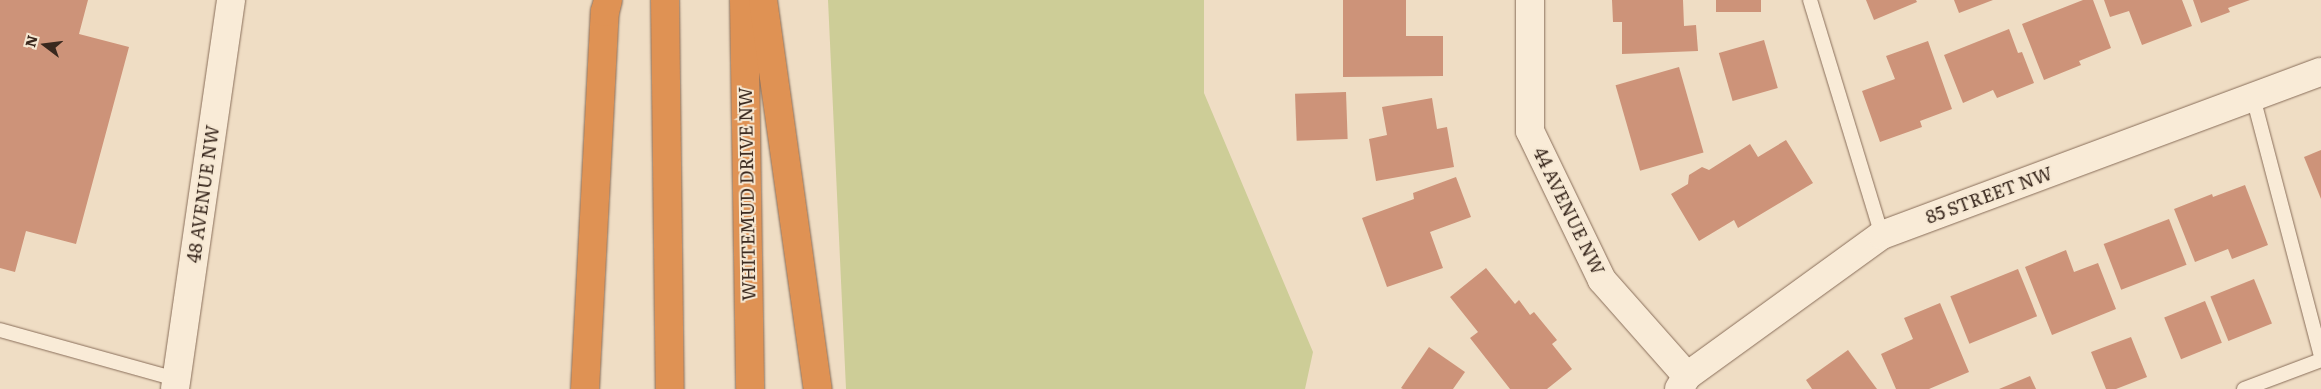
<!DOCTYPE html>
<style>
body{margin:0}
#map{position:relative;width:2321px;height:389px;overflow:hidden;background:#efddc4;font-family:Literata,serif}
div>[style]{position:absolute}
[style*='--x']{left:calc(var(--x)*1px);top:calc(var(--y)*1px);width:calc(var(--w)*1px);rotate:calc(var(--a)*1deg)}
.green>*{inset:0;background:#cdcd97}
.building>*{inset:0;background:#cd9379;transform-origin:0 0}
.roads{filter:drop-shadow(0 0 1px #896e5a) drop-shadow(0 0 1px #896e5a)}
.service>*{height:14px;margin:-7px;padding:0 7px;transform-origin:7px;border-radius:7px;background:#f9ebd7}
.minor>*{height:28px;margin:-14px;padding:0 14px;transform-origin:14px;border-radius:14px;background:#f9ebd7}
.motorway>*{height:28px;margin:-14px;padding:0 14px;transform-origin:14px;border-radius:14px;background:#df9254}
span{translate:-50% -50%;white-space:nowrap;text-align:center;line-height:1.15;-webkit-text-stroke:4px #f6e8d3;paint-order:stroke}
.street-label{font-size:18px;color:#39281e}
.north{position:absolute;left:20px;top:20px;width:50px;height:50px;-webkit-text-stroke:4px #f6e8d3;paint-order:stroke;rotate:285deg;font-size:14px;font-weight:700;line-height:20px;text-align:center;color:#39281e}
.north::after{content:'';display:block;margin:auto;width:18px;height:22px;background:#39281e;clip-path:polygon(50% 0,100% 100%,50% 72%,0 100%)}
</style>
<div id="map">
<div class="green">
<div style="clip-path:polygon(828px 0,1204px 0,1204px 93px,1313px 352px,1305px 389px,846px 389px)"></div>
</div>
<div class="building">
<div style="clip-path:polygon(0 0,88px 0,79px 34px,129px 47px,76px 244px,26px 231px,15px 272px,0 268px)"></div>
<div style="clip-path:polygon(1343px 0,1406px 0,1406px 36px,1443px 36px,1443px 76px,1343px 77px)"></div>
<div style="clip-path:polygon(1612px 0,1683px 0,1684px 26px,1696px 25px,1698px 51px,1622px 54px,1622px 22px,1613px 22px)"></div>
<div style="left:1716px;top:0;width:45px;height:12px"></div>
<div style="clip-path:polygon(1866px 0,1916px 0,1917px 2px,1874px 20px)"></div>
<div style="clip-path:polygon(1954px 0,1993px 0,1959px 13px)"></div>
<div style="clip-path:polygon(2083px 0,2093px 0,2111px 48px,2079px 61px,2081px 65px,2044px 80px,2022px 24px)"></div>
<div style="clip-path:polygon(2104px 0,2182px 0,2192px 26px,2142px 45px,2129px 11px,2110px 17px)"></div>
<div style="clip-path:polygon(2193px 0,2250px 0,2228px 8px,2230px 12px,2201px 23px)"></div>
<div style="clip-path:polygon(2009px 29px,2018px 53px,2022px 52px,2034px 83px,1997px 98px,1993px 90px,1963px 103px,1944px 55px)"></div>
<div style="left:1764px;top:40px;width:50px;height:47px;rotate:74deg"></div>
<div style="clip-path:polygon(1928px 41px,1952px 109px,1920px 121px,1922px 127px,1880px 142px,1862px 91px,1895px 79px,1886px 56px)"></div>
<div style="left:1679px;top:67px;width:89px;height:66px;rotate:74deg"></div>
<div style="left:1346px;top:92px;width:47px;height:51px;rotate:88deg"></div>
<div style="clip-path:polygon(1432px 98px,1437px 129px,1447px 127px,1454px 167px,1376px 181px,1369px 139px,1387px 135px,1382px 107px)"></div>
<div style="clip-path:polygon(1786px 140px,1813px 183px,1738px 228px,1734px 220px,1699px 241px,1671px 194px,1688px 184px,1689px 175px,1702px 167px,1709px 170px,1750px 144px,1758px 157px)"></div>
<div style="clip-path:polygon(2321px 150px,2321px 199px,2304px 157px)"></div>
<div style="clip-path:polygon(1456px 177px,1471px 217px,1430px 232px,1443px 268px,1387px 287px,1362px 218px,1414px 199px,1413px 193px)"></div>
<div style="clip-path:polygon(2245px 185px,2268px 245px,2232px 259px,2228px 249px,2195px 262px,2174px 209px,2212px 194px,2213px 197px)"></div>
<div style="left:2169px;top:219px;width:49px;height:70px;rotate:69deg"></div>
<div style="clip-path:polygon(2066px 250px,2074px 272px,2098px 263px,2116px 309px,2052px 335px,2025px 267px)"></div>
<div style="clip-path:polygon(1486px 268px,1515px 304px,1519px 300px,1530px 315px,1534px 312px,1557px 340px,1552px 344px,1572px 369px,1547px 389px,1510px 389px,1470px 338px,1478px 332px,1450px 297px)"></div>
<div style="left:2018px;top:269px;width:51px;height:73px;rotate:68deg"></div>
<div style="left:2254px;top:279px;width:48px;height:47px;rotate:68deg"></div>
<div style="left:2205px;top:301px;width:45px;height:44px;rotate:68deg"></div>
<div style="clip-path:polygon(1940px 303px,1969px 372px,1929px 389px,1896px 389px,1881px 354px,1913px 339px,1904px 318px)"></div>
<div style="clip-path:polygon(2131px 337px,2147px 377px,2116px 389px,2106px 389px,2091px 352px)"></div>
<div style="clip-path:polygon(1429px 347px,1465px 372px,1453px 389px,1403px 389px,1401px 388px)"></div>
<div style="clip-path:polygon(1848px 350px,1877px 389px,1812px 389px,1806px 380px)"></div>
<div style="clip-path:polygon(2030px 376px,2036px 389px,1999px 389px)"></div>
</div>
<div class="roads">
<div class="service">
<div style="--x:1810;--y:0;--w:246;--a:73"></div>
<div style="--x:2253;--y:97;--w:268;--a:75.3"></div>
<div style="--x:0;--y:330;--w:183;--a:15.6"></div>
<div style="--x:2244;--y:389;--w:82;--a:-20.6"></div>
</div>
<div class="minor">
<div style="--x:1530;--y:0;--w:131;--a:90"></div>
<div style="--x:1530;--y:131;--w:165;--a:64.2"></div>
<div style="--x:1602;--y:280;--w:128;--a:48.5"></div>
<div style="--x:1687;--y:376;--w:15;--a:122"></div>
<div style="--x:1687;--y:376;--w:241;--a:-35.9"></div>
<div style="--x:1882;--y:235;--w:468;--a:-20.4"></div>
<div style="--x:175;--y:389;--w:393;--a:-81.8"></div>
</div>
<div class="motorway">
<div style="--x:665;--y:0;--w:389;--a:89.3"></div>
<div style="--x:744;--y:0;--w:389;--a:89.1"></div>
<div style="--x:763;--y:0;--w:393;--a:82"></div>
<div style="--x:585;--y:389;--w:378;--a:-87"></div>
<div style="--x:605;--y:12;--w:12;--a:-76"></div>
</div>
</div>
<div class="street-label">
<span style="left:203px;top:194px;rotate:-82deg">48 AVENUE NW</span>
<span style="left:747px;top:194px;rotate:-91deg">WHITEMUD DRIVE NW</span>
<span style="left:1989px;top:195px;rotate:-20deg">85 STREET NW</span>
<span style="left:1569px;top:211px;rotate:64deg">44 AVENUE NW</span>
</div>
<div class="north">N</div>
</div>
